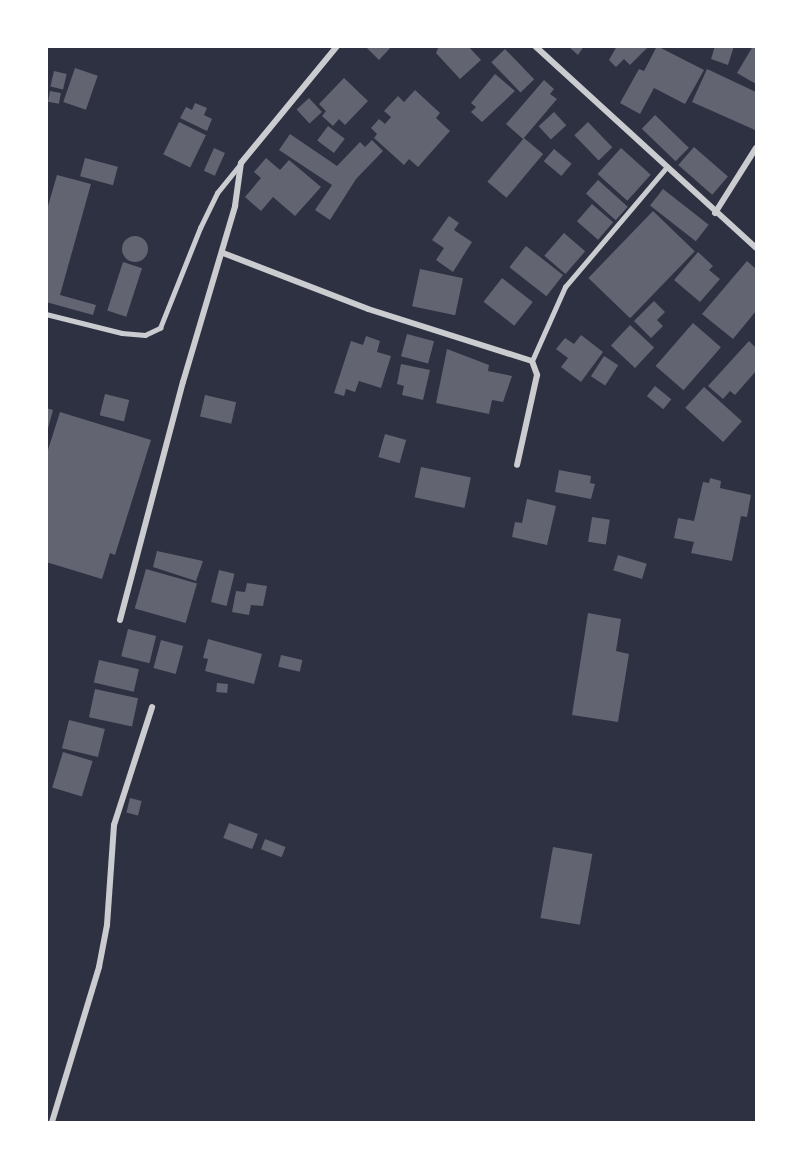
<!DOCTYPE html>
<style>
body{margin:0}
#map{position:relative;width:803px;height:1169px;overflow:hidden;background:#2d3142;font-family:"PT Sans Narrow",sans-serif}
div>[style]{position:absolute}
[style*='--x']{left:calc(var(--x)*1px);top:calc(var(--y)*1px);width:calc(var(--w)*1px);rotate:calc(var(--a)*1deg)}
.building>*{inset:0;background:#626471;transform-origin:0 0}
.round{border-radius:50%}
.service>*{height:4.5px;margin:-2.25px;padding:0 2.25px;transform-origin:2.25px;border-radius:2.25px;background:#caccd0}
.minor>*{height:6px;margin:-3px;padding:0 3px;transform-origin:3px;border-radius:3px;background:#caccd0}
span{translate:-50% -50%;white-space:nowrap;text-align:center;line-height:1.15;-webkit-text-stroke:4.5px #fff;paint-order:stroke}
.frame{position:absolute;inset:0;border:48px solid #fff;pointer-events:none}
</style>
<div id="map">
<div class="building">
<div style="clip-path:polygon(365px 46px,392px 46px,379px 60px)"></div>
<div style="clip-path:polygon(439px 46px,468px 46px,481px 60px,460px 79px,436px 53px)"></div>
<div style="clip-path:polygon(568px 46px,584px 46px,578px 55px)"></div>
<div style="clip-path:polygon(617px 46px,649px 46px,630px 65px,624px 59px,616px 67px,609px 60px)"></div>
<div style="clip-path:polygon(657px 46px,704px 70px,685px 104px,654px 88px,640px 114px,620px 103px,639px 69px,644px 71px)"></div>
<div style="clip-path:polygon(715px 46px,734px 46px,728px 65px,711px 59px)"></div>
<div style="clip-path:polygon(753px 46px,756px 47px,756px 84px,737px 73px)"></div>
<div style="left:505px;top:49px;width:42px;height:19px;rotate:46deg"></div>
<div style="left:75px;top:68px;width:24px;height:36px;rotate:19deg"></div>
<div style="clip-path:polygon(707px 69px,756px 92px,755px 130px,692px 102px)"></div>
<div style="left:54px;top:71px;width:13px;height:16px;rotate:13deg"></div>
<div style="clip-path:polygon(495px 74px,515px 91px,482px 122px,471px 112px,476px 107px,471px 103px)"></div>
<div style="clip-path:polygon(344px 78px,368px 101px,345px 125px,339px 119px,333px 126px,322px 116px,326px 111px,319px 104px)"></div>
<div style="clip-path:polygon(544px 80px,554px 89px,550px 94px,557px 99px,523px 139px,506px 124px)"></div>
<div style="clip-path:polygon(415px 90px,440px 113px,436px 118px,450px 131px,418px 167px,409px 159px,404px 165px,374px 138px,377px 134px,371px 128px,379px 119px,385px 124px,391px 117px,384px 111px,398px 96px,404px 102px)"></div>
<div style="left:50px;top:91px;width:11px;height:11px;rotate:10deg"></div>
<div style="left:309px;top:98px;width:19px;height:17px;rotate:47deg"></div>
<div style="clip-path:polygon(195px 103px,207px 108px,204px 115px,212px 119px,207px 131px,180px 118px,186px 107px,192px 110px)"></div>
<div style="left:554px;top:112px;width:18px;height:21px;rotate:47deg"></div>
<div style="left:655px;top:115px;width:47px;height:19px;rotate:44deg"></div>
<div style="left:179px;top:122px;width:30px;height:36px;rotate:26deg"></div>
<div style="left:588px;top:122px;width:35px;height:19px;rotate:46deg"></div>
<div style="left:328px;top:126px;width:21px;height:18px;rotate:37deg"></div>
<div style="clip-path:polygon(290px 134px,337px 166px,360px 142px,365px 147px,372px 140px,383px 151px,356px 179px,330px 220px,315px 210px,332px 185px,279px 150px)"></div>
<div style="left:524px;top:138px;width:25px;height:57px;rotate:40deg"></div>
<div style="left:694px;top:147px;width:45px;height:24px;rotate:41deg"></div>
<div style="left:214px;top:148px;width:12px;height:25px;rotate:24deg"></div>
<div style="left:621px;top:148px;width:40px;height:35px;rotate:42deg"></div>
<div style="left:554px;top:149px;width:23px;height:16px;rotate:40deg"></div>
<div style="left:85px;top:158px;width:34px;height:19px;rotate:15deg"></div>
<div style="clip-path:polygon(266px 158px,280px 170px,289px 160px,321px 187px,295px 216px,273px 197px,261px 211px,245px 197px,261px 178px,254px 172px)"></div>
<div style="clip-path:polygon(57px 175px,91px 184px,60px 295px,96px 305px,93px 315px,46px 302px,46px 213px)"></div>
<div style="left:598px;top:180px;width:40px;height:18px;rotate:42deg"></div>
<div style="left:663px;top:189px;width:58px;height:21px;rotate:38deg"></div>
<div style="left:592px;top:204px;width:28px;height:23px;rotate:41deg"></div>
<div style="left:653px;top:211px;width:58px;height:93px;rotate:44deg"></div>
<div style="clip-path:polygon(449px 216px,459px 223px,454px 230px,472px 242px,453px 272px,436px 260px,444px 248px,432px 240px)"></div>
<div style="left:564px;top:233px;width:28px;height:30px;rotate:41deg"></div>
<div class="round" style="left:122px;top:236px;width:26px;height:26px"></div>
<div style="left:526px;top:246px;width:47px;height:27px;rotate:38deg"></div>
<div style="clip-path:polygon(698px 252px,713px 266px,709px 270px,720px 279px,700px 302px,674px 280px)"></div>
<div style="clip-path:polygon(747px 261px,756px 269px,756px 311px,733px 339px,702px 314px)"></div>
<div style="left:123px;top:262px;width:20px;height:51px;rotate:18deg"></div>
<div style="left:420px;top:269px;width:44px;height:38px;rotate:12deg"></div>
<div style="left:502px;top:278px;width:39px;height:30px;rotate:38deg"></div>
<div style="clip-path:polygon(654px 301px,665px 312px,657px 320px,663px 326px,651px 338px,634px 321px)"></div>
<div style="left:693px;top:323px;width:37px;height:57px;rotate:41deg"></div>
<div style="left:630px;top:325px;width:33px;height:28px;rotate:43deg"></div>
<div style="left:407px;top:334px;width:28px;height:23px;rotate:15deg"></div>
<div style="clip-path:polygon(581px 335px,603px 352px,581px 382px,561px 367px,568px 358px,556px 349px,565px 338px,574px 344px)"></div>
<div style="clip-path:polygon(366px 336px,380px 341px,377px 352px,391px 356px,381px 388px,359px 381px,355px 392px,346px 389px,344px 396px,334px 393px,351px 341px,363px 345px)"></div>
<div style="clip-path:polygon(749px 341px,756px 348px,756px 371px,735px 395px,730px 391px,723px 399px,708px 386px)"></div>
<div style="clip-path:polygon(447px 349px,489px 365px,488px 371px,512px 376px,503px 402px,492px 400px,489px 414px,436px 403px)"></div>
<div style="left:604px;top:356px;width:17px;height:24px;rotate:33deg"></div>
<div style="clip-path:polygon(401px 364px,430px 370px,423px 400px,402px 395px,404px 386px,397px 384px)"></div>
<div style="left:655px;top:386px;width:21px;height:13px;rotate:39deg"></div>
<div style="left:704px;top:387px;width:51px;height:28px;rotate:42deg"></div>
<div style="left:105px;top:394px;width:25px;height:22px;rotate:14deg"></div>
<div style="left:205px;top:395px;width:32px;height:22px;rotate:13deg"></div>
<div style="clip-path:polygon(46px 408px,53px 410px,47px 432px,46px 432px)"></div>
<div style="clip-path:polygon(60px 412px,151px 440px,115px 555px,110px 553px,102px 579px,46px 562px,46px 456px)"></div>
<div style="left:385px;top:434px;width:22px;height:24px;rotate:16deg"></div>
<div style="left:421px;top:467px;width:51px;height:31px;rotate:12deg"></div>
<div style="clip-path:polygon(559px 470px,591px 476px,590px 483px,595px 484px,591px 499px,555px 492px)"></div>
<div style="clip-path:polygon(710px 478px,721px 481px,720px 488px,751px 495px,747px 517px,741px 516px,732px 561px,691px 553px,694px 542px,674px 538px,678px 518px,694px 521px,703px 482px,709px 483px)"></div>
<div style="clip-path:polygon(527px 499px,556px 506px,547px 545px,512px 537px,515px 522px,522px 523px)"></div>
<div style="left:592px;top:517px;width:18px;height:25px;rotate:9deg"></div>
<div style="clip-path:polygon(157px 551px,203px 561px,196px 581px,153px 567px)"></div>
<div style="left:618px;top:555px;width:30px;height:16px;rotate:17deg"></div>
<div style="left:146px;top:569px;width:53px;height:41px;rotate:16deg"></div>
<div style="left:219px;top:570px;width:16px;height:33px;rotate:14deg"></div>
<div style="clip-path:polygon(247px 583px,267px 586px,263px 606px,251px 605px,249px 615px,232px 612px,236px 591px,245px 592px)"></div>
<div style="clip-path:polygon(588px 613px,621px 619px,616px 651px,629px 654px,618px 722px,572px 715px)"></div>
<div style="left:128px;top:629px;width:29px;height:28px;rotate:14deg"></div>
<div style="clip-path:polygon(208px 639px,262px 654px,254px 684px,205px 671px,208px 659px,203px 658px)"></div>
<div style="left:161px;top:640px;width:23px;height:29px;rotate:15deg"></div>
<div style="left:281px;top:655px;width:22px;height:12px;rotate:13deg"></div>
<div style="left:99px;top:660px;width:41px;height:23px;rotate:13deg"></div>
<div style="left:217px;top:683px;width:11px;height:9px;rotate:5deg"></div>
<div style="left:95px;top:689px;width:44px;height:29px;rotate:12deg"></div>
<div style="left:69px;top:720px;width:37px;height:29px;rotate:14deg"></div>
<div style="left:63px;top:752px;width:31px;height:37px;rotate:17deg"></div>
<div style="left:130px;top:798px;width:12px;height:15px;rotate:14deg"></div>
<div style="left:229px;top:823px;width:31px;height:16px;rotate:21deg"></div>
<div style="left:265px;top:839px;width:22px;height:11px;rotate:21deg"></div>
<div style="left:553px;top:847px;width:40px;height:72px;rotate:10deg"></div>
</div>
<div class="service">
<div style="--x:46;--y:314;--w:78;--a:14"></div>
<div style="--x:122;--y:333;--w:23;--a:5"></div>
<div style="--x:145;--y:335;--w:17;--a:-25"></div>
<div style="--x:160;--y:328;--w:108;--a:-68.2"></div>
<div style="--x:200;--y:228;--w:39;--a:-64"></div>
<div style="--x:217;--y:193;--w:36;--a:-51"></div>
<div style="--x:532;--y:361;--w:81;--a:-66"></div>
<div style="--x:565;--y:287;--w:155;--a:-49.7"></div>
</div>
<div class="minor">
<div style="--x:535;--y:46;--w:299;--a:42.4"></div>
<div style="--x:715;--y:213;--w:77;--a:-57.8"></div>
<div style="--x:223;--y:253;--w:155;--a:21.1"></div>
<div style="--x:368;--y:309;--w:172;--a:17.6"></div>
<div style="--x:532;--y:361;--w:15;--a:70"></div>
<div style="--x:537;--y:375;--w:92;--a:102.5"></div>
<div style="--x:120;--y:620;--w:246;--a:-75.2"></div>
<div style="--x:183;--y:382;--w:184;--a:-73.5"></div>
<div style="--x:235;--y:206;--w:43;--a:-82.1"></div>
<div style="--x:241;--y:163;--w:151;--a:-50.6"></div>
<div style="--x:52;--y:1122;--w:162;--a:-73.1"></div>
<div style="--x:99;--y:967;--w:43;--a:-79.2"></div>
<div style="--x:107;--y:925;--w:100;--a:-86"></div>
<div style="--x:114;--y:825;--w:124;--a:-72.1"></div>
</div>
<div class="frame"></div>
</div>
